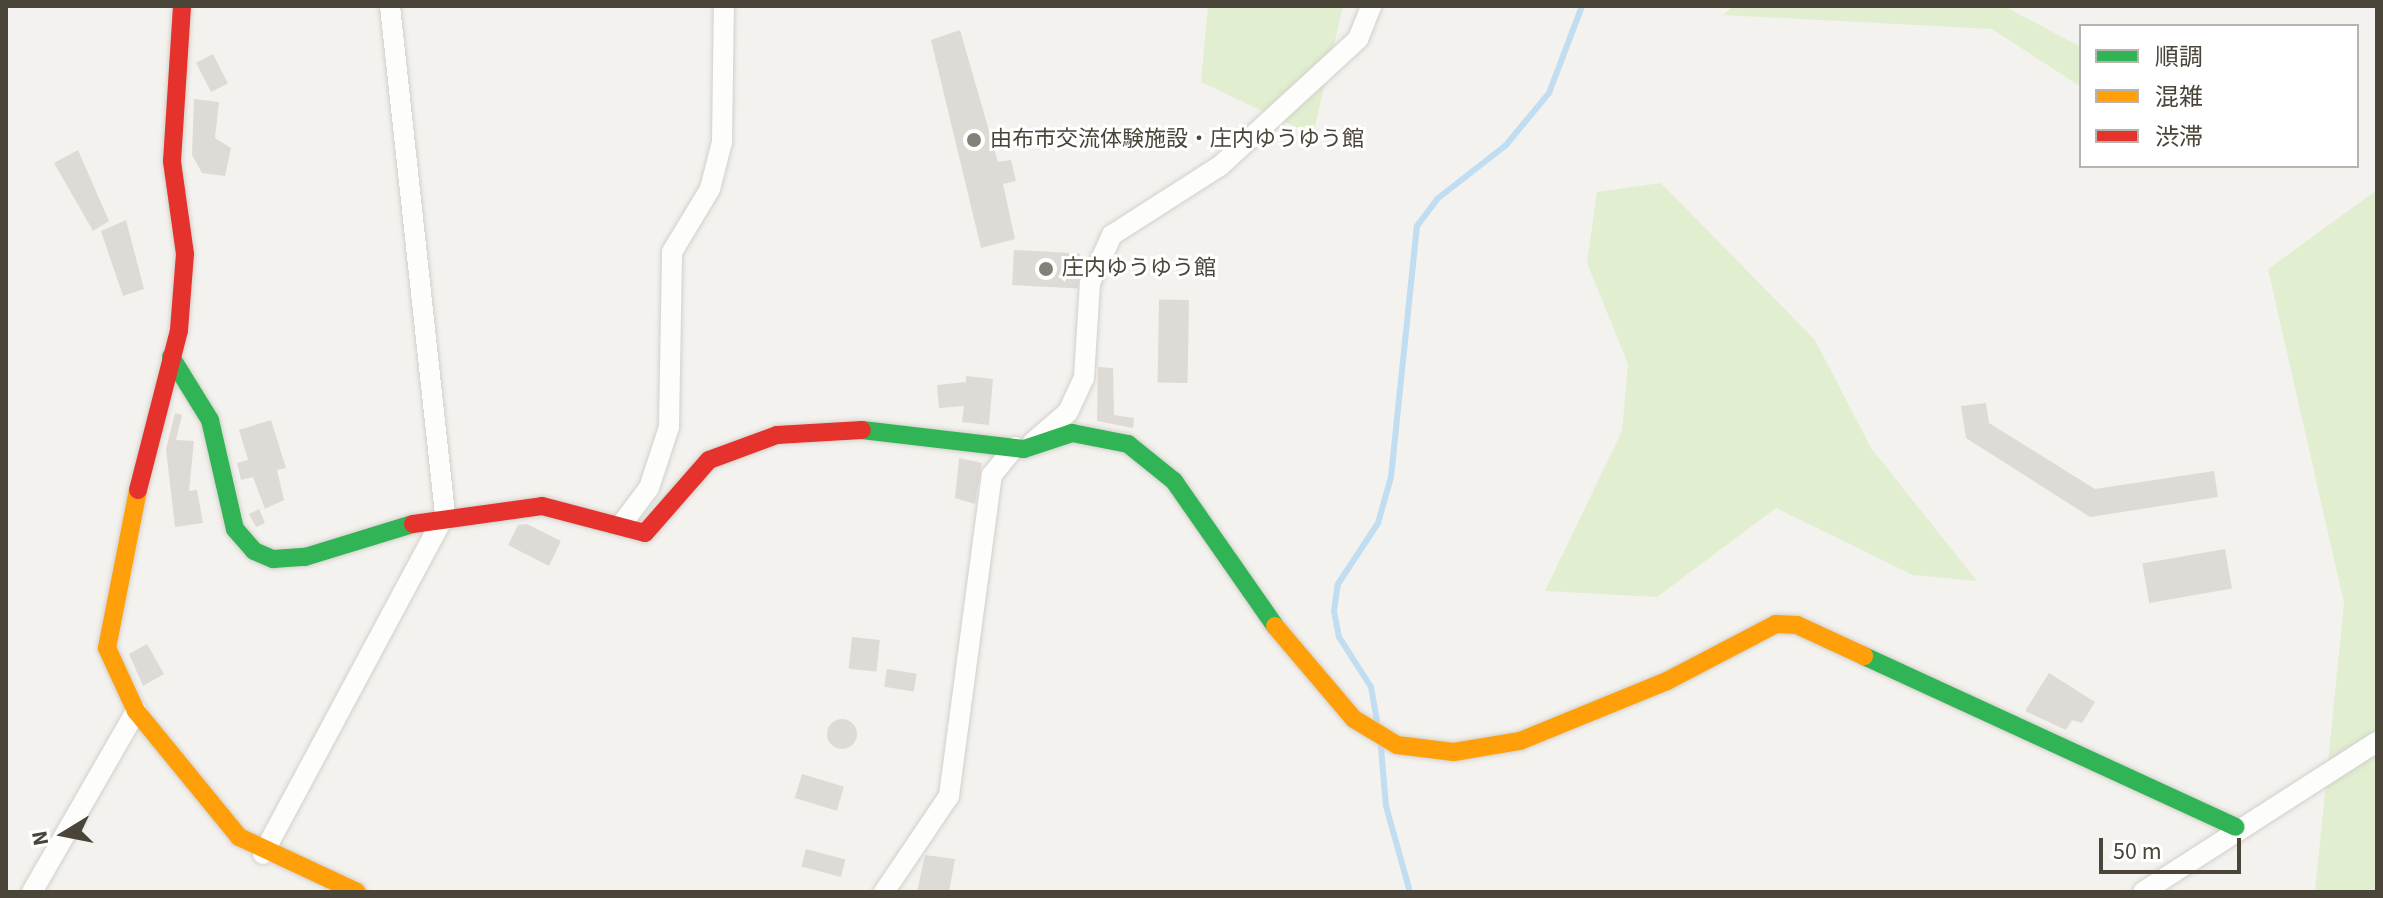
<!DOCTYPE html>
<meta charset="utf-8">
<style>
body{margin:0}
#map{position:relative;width:2383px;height:898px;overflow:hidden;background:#f4f2ee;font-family:"Source Sans 3","Noto Sans JP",sans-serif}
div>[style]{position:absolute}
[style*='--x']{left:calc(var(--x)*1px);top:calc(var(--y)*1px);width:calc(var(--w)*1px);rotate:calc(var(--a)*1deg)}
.green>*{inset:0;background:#e1eecf}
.stream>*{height:6px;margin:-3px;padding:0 3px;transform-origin:3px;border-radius:3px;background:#c0ddf1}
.building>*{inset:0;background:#dedbd6;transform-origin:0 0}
.round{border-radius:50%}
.roads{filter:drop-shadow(0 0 2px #d2d0cb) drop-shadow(0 0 2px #d2d0cb)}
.street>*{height:20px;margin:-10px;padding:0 10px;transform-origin:10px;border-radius:10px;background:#fdfdfc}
.fast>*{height:18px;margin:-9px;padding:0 9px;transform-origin:9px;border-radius:9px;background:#30b455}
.slow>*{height:18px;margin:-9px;padding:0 9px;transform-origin:9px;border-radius:9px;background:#ff9f0a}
.jam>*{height:18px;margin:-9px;padding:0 9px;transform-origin:9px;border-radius:9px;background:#e5322d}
.dots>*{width:22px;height:22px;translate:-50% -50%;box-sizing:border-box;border:4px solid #fff;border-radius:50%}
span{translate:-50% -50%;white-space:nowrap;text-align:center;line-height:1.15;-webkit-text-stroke:6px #fff;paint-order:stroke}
.poi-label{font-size:22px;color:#4b4439}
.left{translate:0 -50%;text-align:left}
.frame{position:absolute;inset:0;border:8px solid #4b4439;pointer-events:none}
.legend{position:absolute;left:2079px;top:24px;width:280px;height:144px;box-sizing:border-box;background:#fff;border:2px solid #b7b4b0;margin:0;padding:10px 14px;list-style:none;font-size:24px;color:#4b4439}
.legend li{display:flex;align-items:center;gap:16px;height:40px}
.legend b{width:40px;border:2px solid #b7b4b0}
.north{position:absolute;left:24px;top:794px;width:80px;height:80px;-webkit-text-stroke:6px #fff;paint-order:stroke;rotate:260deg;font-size:22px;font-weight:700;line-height:32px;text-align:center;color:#4b4439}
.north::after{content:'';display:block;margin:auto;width:28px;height:36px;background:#4b4439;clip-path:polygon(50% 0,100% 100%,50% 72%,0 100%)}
.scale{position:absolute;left:2099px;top:838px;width:142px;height:36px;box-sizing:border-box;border:4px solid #4b4439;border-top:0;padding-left:10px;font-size:24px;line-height:28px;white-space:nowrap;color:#4b4439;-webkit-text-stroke:6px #fff;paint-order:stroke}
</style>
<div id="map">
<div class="green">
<div style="clip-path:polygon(1208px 6px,1343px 6px,1313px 135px,1201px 82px)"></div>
<div style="clip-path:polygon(1733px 6px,2004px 6px,2081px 47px,2081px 87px,1992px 29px,1723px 15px)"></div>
<div style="clip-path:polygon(1661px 183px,1815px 340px,1871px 448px,1977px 581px,1913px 575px,1776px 508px,1657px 597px,1545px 591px,1622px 431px,1628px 364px,1587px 263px,1597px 192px)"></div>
<div style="clip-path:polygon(2377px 190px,2377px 892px,2315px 892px,2344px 603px,2268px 269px)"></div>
</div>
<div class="stream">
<div style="--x:1377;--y:721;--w:35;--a:-100"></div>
<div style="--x:1371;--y:687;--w:59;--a:-122.6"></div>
<div style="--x:1339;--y:637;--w:26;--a:-101"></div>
<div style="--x:1334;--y:611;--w:27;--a:-82"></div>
<div style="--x:1338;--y:584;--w:73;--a:-56.7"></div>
<div style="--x:1378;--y:523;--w:48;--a:-74.2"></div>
<div style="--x:1391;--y:477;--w:252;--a:-84.1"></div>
<div style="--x:1417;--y:226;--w:34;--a:-53"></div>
<div style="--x:1437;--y:199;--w:88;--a:-38"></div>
<div style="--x:1506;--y:145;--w:67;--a:-50.4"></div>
<div style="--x:1549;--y:93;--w:93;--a:-69.2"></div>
<div style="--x:1381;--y:747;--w:59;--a:85.2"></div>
<div style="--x:1386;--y:806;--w:89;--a:74.4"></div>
</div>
<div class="building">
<div style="clip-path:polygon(960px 30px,998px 162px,1011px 160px,1016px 181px,1003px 184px,1015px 239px,981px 248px,931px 40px)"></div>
<div style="left:213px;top:54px;width:33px;height:19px;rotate:63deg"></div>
<div style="clip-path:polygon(194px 99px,219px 102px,215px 138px,231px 148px,225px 176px,202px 173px,192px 155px)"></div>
<div style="clip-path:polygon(78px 150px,109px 221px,93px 231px,54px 163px)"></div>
<div style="clip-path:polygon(126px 220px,144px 289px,123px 296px,101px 231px)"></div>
<div style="left:1014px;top:250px;width:66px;height:35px;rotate:3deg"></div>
<div style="left:1189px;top:300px;width:83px;height:30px;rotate:91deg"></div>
<div style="clip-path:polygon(1098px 367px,1113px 368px,1114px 415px,1134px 418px,1133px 428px,1097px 421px)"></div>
<div style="clip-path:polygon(966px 376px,993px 379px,989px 425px,962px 422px,964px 406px,939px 408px,937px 385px,966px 382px)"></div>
<div style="clip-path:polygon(1986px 403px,1989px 423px,2095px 489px,2214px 471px,2218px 497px,2090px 517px,1966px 438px,1961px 406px)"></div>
<div style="clip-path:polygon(175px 413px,182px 415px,176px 440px,194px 441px,189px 491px,197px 490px,203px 523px,175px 527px,166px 449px)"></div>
<div style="clip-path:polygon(271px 420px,286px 468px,277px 470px,284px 500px,265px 509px,253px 477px,241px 480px,237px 463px,248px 460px,239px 430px)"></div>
<div style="clip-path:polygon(959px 458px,982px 463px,975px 504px,955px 498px)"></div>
<div style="clip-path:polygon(259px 509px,265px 523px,256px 527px,249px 514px)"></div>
<div style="clip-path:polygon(527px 524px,561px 541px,549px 566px,508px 545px,518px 525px)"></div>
<div style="left:2225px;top:549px;width:40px;height:84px;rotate:80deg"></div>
<div style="left:852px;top:637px;width:28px;height:32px;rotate:6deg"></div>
<div style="clip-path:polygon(147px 644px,164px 674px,143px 686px,129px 654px)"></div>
<div style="left:887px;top:669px;width:30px;height:18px;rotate:9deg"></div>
<div style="clip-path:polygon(2049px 673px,2095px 702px,2082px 723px,2072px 720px,2066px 730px,2025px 711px)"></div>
<div class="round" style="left:827px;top:719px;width:30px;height:30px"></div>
<div style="left:802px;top:774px;width:44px;height:25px;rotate:17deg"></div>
<div style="left:806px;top:849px;width:41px;height:18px;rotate:15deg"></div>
<div style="clip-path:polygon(925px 855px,955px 859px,949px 892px,917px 892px)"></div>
</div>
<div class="roads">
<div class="street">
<div style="--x:1033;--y:442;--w:46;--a:-40.6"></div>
<div style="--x:1068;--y:412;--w:38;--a:-65"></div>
<div style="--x:1084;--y:378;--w:95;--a:-86.4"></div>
<div style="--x:1090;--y:283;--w:53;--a:-65.4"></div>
<div style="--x:1112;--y:235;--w:128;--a:-32.6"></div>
<div style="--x:1220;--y:166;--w:188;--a:-42.6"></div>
<div style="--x:1358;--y:39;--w:35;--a:-68"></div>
<div style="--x:621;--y:525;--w:46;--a:-52.9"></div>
<div style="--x:649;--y:488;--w:64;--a:-71.8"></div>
<div style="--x:669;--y:427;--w:175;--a:-89"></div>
<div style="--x:672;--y:252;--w:74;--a:-58.9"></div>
<div style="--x:710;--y:189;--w:49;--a:-75.7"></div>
<div style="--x:722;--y:142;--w:136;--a:-89.2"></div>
<div style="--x:263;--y:854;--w:386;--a:-61.8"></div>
<div style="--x:445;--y:514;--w:511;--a:-96.18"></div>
<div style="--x:32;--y:892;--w:209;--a:-60.1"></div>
<div style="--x:884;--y:892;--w:116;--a:-55.9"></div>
<div style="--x:949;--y:796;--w:324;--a:-82.4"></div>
<div style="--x:992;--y:475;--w:36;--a:-51"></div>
<div style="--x:2143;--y:892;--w:278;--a:-32.7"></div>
</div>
<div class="fast">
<div style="--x:171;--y:357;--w:74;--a:58.2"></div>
<div style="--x:210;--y:420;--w:112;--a:77.1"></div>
<div style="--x:235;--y:529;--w:29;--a:49"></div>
<div style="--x:254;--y:551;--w:21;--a:23"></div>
<div style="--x:273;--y:559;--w:32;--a:-4"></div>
<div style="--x:305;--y:557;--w:113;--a:-17"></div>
<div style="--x:862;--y:430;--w:163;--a:6.7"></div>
<div style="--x:1024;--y:449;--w:51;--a:-18.4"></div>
<div style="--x:1072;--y:433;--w:57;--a:11.1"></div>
<div style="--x:1128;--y:444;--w:59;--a:38.8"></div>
<div style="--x:1174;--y:481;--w:177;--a:55.1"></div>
<div style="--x:1864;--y:656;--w:409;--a:24.7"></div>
</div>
<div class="slow">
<div style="--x:138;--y:490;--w:161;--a:101.1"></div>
<div style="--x:107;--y:648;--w:69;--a:65.3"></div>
<div style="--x:136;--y:711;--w:163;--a:50.7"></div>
<div style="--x:239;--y:837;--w:130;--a:25"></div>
<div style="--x:1275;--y:626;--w:122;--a:49.7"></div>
<div style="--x:1354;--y:719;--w:50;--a:31.2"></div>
<div style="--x:1397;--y:745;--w:57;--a:7"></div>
<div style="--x:1454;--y:752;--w:67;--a:-9.5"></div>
<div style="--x:1520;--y:741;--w:159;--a:-22.2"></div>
<div style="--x:1667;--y:681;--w:123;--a:-27.6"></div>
<div style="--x:1776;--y:624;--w:21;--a:3"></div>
<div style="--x:1797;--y:625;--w:74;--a:24.8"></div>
</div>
<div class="jam">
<div style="--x:138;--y:490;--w:165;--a:-75.6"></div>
<div style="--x:179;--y:330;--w:76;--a:-85.5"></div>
<div style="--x:185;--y:254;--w:94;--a:-98"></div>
<div style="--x:172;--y:161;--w:155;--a:-86.3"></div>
<div style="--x:413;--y:524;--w:130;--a:-7.9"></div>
<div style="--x:542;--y:506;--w:106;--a:14.7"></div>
<div style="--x:645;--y:533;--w:97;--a:-48.8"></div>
<div style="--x:709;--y:460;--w:72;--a:-20.2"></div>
<div style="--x:777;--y:435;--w:85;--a:-3.4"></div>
</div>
</div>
<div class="dots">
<div style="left:974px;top:140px;background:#868178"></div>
<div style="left:1046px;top:269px;background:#868178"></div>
</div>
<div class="poi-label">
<span class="left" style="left:990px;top:140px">由布市交流体験施設・庄内ゆうゆう館</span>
<span class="left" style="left:1062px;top:269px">庄内ゆうゆう館</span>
</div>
<div class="frame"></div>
<ul class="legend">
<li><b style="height:10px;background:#30b455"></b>順調</li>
<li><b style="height:10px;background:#ff9f0a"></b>混雑</li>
<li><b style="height:10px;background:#e5322d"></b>渋滞</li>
</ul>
<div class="north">N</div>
<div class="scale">50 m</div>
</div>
